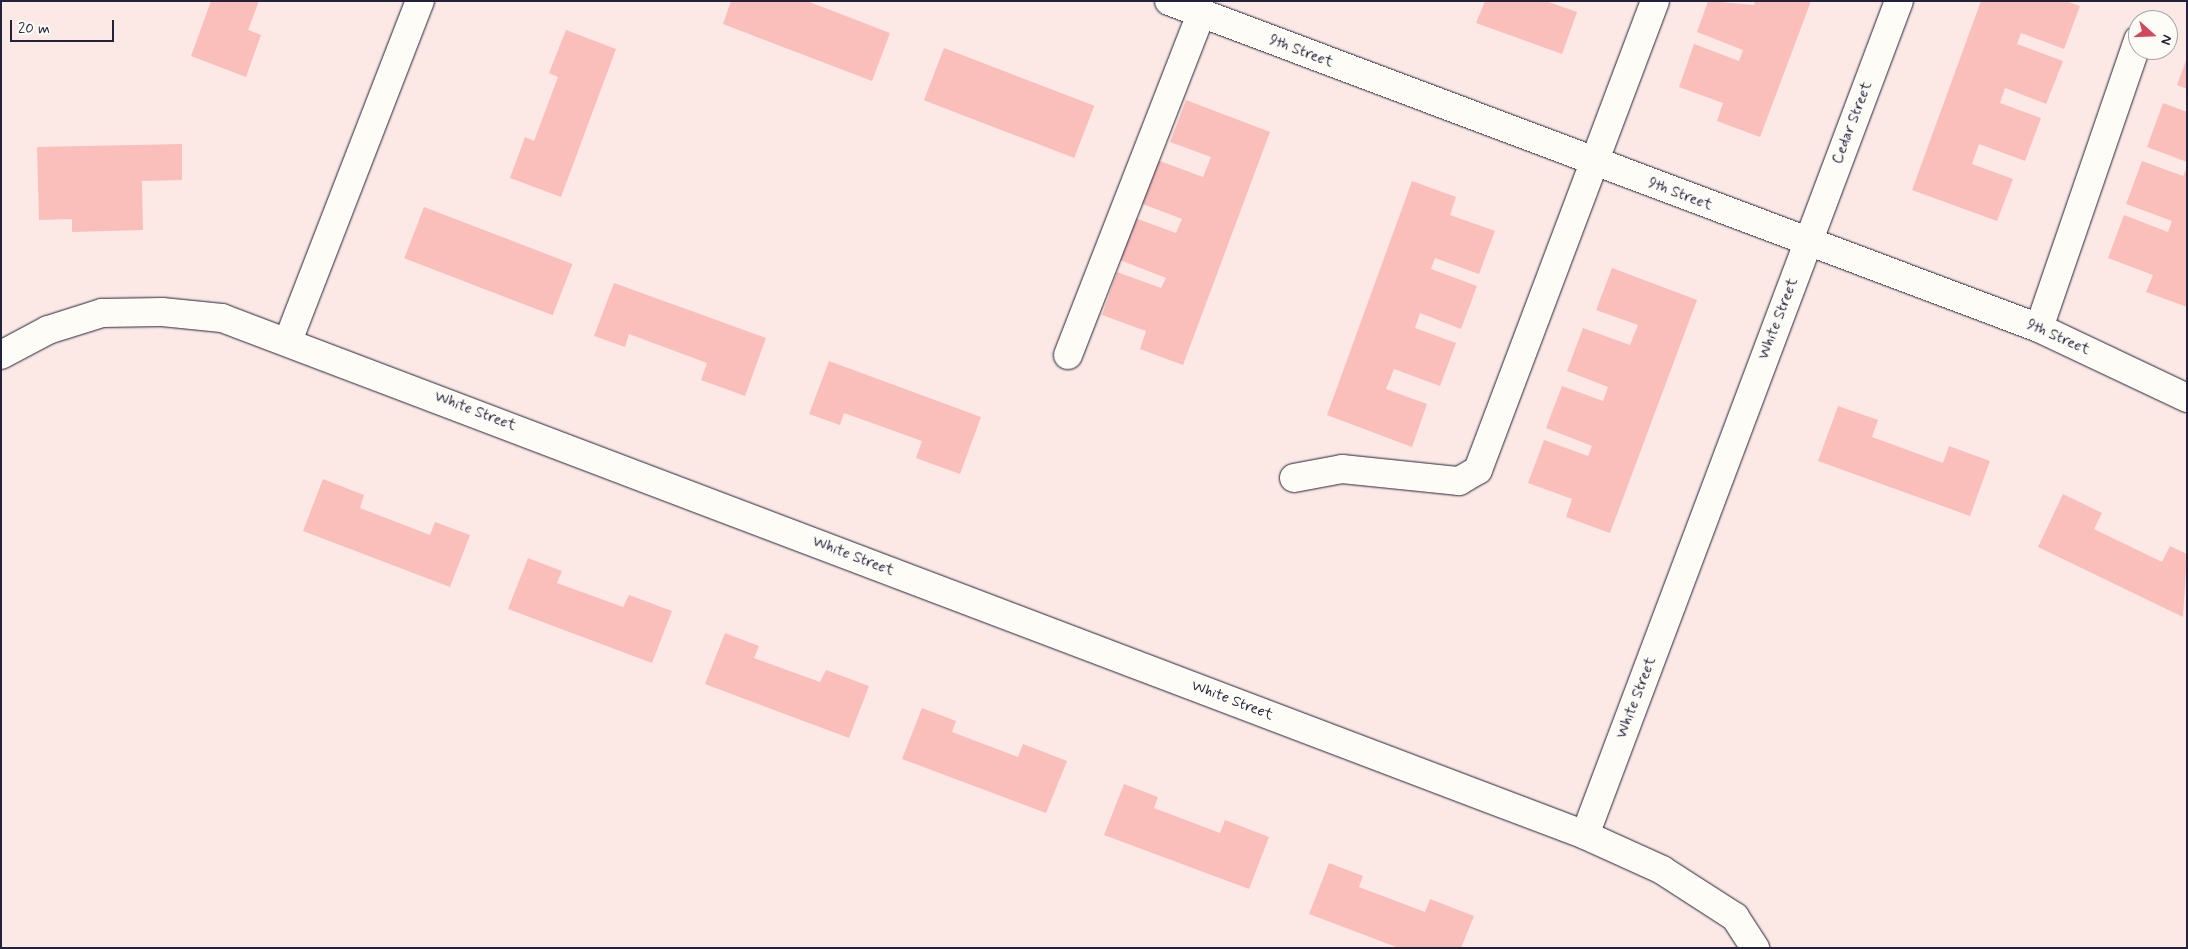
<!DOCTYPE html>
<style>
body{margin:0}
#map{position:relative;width:2188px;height:949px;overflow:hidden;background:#fce9e5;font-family:Mynerve,sans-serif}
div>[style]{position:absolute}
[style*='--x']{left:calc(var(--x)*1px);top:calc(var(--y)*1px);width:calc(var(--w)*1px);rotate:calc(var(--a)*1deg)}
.building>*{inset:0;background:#fabebb;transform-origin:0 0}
.roads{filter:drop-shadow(0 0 1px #22223b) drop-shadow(0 0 1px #22223b)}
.minor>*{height:28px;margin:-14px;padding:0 14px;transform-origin:14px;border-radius:14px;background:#fdfcf7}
span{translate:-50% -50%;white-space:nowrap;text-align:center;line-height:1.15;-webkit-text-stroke:5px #fdfcf7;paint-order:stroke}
.street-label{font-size:15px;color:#22223b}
.frame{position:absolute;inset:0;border:2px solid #22223b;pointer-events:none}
.north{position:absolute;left:2128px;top:10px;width:50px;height:50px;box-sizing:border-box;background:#fdfcf7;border:1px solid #a5a5ac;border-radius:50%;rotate:110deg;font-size:14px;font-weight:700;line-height:20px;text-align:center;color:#22223b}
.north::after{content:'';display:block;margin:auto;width:18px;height:22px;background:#d1495b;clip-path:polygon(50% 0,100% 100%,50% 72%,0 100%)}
.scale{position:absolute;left:10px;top:20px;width:104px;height:22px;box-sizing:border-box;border:2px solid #22223b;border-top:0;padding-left:6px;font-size:15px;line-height:18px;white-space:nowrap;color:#22223b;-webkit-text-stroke:4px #fdfcf7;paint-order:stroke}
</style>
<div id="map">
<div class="building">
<div style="clip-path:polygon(211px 1px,259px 1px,248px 30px,261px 35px,246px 77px,191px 56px)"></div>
<div style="clip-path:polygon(731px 1px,807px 1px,890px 33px,872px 81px,723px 24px)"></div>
<div style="clip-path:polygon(1485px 1px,1546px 1px,1577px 12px,1562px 54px,1476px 23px)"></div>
<div style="clip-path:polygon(1708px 1px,1754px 5px,1755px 1px,1811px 1px,1760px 137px,1717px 121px,1723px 103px,1679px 87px,1694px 44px,1739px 61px,1743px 50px,1697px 32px)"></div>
<div style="clip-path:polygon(1981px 1px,2066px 1px,2080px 6px,2064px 49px,2021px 33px,2017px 44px,2063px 61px,2046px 104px,2005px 88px,2000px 103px,2041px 118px,2025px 161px,1979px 144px,1972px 164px,2013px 179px,1997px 221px,1912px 190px)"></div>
<div style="clip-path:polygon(566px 30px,616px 49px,561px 197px,510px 178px,525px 137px,534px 141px,558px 77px,549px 73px)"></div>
<div style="left:944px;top:48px;width:161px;height:56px;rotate:21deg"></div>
<div style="clip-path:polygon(2187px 58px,2187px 89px,2177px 85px)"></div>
<div style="clip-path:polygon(1186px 100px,1270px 132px,1183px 365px,1140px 349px,1146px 331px,1102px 315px,1117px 272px,1161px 288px,1166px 278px,1120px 260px,1135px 218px,1176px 233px,1182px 219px,1140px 203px,1157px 160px,1203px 177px,1211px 157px,1170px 142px)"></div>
<div style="clip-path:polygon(2163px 103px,2187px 112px,2187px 162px,2147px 147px)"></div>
<div style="clip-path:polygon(182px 144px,182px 180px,142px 181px,143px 230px,72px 232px,72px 219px,39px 220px,37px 147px)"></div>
<div style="clip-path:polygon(2142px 161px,2183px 176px,2187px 168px,2187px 307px,2146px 292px,2153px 275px,2108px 258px,2124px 215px,2168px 232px,2172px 221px,2126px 204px)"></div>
<div style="clip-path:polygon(1412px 181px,1456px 197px,1450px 215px,1495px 231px,1479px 274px,1435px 258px,1431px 269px,1477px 286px,1461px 329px,1420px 313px,1415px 328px,1456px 343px,1440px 386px,1394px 369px,1386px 389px,1427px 404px,1412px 447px,1327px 415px)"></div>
<div style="left:424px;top:207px;width:159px;height:55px;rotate:21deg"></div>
<div style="clip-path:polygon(1612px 268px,1697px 300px,1610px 533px,1566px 517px,1572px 499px,1528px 483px,1544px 440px,1588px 456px,1592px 446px,1546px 428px,1562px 386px,1603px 401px,1608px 387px,1567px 371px,1583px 328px,1630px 345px,1638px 325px,1596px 310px)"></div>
<div style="clip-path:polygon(614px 283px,766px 338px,745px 396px,701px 380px,707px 363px,629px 334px,625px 347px,594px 336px)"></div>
<div style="clip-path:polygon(829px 361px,981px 417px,960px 474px,916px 458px,922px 441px,844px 413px,840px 425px,809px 414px)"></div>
<div style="clip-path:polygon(1838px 406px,1878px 420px,1872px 437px,1943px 463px,1949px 446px,1990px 461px,1970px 516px,1818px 461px)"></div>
<div style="clip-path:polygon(323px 479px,364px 495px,360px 508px,430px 535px,435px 522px,470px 535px,450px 587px,303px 531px)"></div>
<div style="clip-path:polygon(2063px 494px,2102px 513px,2094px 529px,2162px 562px,2170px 546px,2187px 554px,2183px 617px,2038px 547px)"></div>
<div style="clip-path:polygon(528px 558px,562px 571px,557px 583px,623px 607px,629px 595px,672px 611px,652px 663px,508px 609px)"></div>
<div style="clip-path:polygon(725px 633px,759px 646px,754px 658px,820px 682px,826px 670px,869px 686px,849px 738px,705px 684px)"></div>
<div style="clip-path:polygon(922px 708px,956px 721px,952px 732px,1018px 757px,1023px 744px,1067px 761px,1046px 813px,902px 759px)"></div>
<div style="clip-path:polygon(1124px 784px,1158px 797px,1154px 808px,1220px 833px,1225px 820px,1269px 837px,1249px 889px,1104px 835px)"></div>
<div style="clip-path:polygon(1329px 863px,1363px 876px,1359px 887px,1425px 912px,1430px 899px,1474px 916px,1461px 948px,1399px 948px,1309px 914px)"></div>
</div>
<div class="roads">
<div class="minor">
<div style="--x:1169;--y:1;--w:929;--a:20.6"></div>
<div style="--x:2039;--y:328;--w:164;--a:25.3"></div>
<div style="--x:2039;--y:328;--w:305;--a:-71"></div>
<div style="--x:288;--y:341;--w:365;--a:-68.8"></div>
<div style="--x:1;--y:355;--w:53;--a:-28"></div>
<div style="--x:48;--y:330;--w:57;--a:-17.5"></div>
<div style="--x:102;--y:313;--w:60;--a:-1"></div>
<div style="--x:162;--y:312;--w:60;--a:5.7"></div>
<div style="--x:222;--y:318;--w:1458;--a:20.77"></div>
<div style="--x:1585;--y:835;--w:891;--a:-69.37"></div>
<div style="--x:1068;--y:355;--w:367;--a:-68.7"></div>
<div style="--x:1294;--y:478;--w:49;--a:-10.6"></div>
<div style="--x:1342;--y:469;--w:118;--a:5.9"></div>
<div style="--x:1459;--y:481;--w:22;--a:-30"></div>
<div style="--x:1478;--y:470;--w:501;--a:-69.32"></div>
<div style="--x:1585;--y:835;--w:85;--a:24.4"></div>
<div style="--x:1662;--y:870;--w:87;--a:32.8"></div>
<div style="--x:1735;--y:917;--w:37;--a:57"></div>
</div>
</div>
<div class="street-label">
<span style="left:1301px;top:52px;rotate:21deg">9th Street</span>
<span style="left:1853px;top:123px;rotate:-69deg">Cedar Street</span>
<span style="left:1680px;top:195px;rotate:21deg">9th Street</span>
<span style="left:1779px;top:319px;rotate:-69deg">White Street</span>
<span style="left:2058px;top:338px;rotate:24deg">9th Street</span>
<span style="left:475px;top:412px;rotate:21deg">White Street</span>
<span style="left:853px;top:557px;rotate:21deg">White Street</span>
<span style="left:1637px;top:698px;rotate:-69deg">White Street</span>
<span style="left:1232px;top:701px;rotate:21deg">White Street</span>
</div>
<div class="frame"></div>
<div class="north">N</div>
<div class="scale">20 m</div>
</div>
